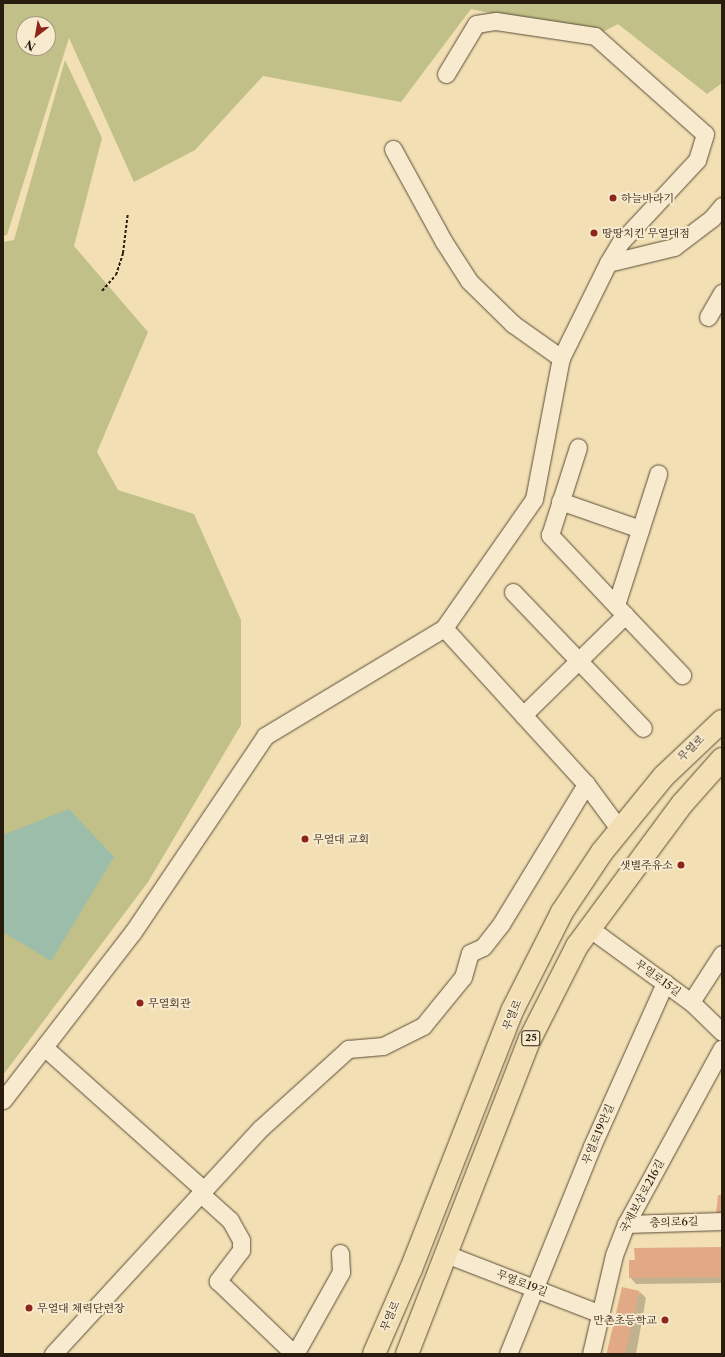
<!DOCTYPE html>
<meta charset="utf-8">
<style>
body{margin:0}
#map{position:relative;width:725px;height:1357px;overflow:hidden;background:#f2dfb3;font-family:"Libre Caslon Text","Noto Serif KR",serif}
div>[style]{position:absolute}
[style*='--x']{left:calc(var(--x)*1px);top:calc(var(--y)*1px);width:calc(var(--w)*1px);rotate:calc(var(--a)*1deg)}
.green>*{inset:0;background:#c1c088}
.water>*{inset:0;background:#9cbda9}
.shadow>*{inset:0;background:#0003}
.building>*{inset:0;background:#e2a987;transform-origin:0 0}
.path>*{height:2px;margin-top:-1px;transform-origin:0;background:repeating-linear-gradient(90deg,#281c0f 0 3px,transparent 0 5px)}
.roads{filter:drop-shadow(0 0 1px #5a4d38) drop-shadow(0 0 1px #5a4d38)}
.minor>*{height:17px;margin:-8.5px;padding:0 8.5px;transform-origin:8.5px;border-radius:8.5px;background:#f7eace}
.major>*{height:22px;margin:-11px;padding:0 11px;transform-origin:11px;border-radius:11px;background:#f2dfb3}
.dots>*{width:11px;height:11px;translate:-50% -50%;box-sizing:border-box;border:2px solid #f7eace;border-radius:50%}
span{translate:-50% -50%;white-space:nowrap;text-align:center;line-height:1.15;-webkit-text-stroke:4px #f7eace;paint-order:stroke}
.shield-label span{padding:1px 3px;background:#f7eace;border:1px solid;border-radius:3px;-webkit-text-stroke-width:0}
.shield-label{font-size:10px;color:#281c0f;font-weight:700}
.poi-label{font-size:11px;color:#281c0f}
.left{translate:0 -50%;text-align:left}
.right{translate:-100% -50%;text-align:right}
.street-label{font-size:11px;color:#281c0f}
.frame{position:absolute;inset:0;border:4px solid #281c0f;pointer-events:none}
.north{position:absolute;left:16px;top:16px;width:40px;height:40px;box-sizing:border-box;background:#f7eace;border:1px solid #a49882;border-radius:50%;rotate:211deg;font-size:11px;font-weight:700;line-height:16px;text-align:center;color:#281c0f}
.north::after{content:'';display:block;margin:auto;width:14px;height:18px;background:#8f2418;clip-path:polygon(50% 0,100% 100%,50% 72%,0 100%)}
</style>
<div id="map">
<div class="green">
<div style="clip-path:polygon(evenodd,3px 3px,722px 3px,722px 83px,707px 94px,618px 24px,595px 36px,471px 9px,401px 102px,263px 76px,195px 150px,134px 182px,69px 38px,7px 235px,3px 236px,3px 3px,24px 24px,48px 24px,48px 48px,24px 48px,24px 24px)"></div>
<div style="clip-path:polygon(65px 60px,102px 138px,74px 246px,148px 332px,97px 452px,118px 490px,194px 514px,241px 620px,241px 725px,148px 882px,3px 1075px,3px 242px,14px 240px)"></div>
</div>
<div class="water">
<div style="clip-path:polygon(69px 809px,114px 857px,51px 961px,3px 932px,3px 835px)"></div>
</div>
<div class="shadow">
<div style="clip-path:polygon(722px 1248px,722px 1283px,636px 1284px,630px 1277px)"></div>
<div style="clip-path:polygon(640px 1292px,646px 1298px,636px 1354px,611px 1354px)"></div>
</div>
<div class="building">
<div style="clip-path:polygon(718px 1195px,722px 1195px,722px 1214px,716px 1214px)"></div>
<div style="clip-path:polygon(722px 1247px,722px 1277px,629px 1278px,629px 1260px,635px 1260px,634px 1248px)"></div>
<div style="left:622px;top:1287px;width:18px;height:68px;rotate:13deg"></div>
</div>
<div class="path">
<div style="--x:102;--y:291;--w:21;--a:-49"></div>
<div style="--x:116;--y:275;--w:23;--a:-72"></div>
<div style="--x:123;--y:253;--w:39;--a:-83"></div>
</div>
<div class="roads">
<div class="minor">
<div style="--x:446;--y:74;--w:58;--a:-59"></div>
<div style="--x:476;--y:24;--w:20;--a:-9"></div>
<div style="--x:496;--y:21;--w:100;--a:8.6"></div>
<div style="--x:595;--y:36;--w:147;--a:41.7"></div>
<div style="--x:705;--y:134;--w:27;--a:107"></div>
<div style="--x:697;--y:160;--w:113;--a:132.9"></div>
<div style="--x:620;--y:243;--w:23;--a:121"></div>
<div style="--x:393;--y:149;--w:106;--a:61.3"></div>
<div style="--x:444;--y:242;--w:46;--a:57.3"></div>
<div style="--x:469;--y:281;--w:62;--a:44.3"></div>
<div style="--x:513;--y:324;--w:59;--a:35.3"></div>
<div style="--x:708;--y:317;--w:28;--a:-60"></div>
<div style="--x:560;--y:501;--w:85;--a:19.3"></div>
<div style="--x:513;--y:592;--w:188;--a:46.3"></div>
<div style="--x:616;--y:605;--w:138;--a:-72.2"></div>
<div style="--x:625;--y:615;--w:83;--a:46.5"></div>
<div style="--x:523;--y:715;--w:143;--a:-44.4"></div>
<div style="--x:625;--y:615;--w:110;--a:-133.2"></div>
<div style="--x:550;--y:535;--w:92;--a:-72.3"></div>
<div style="--x:586;--y:784;--w:57;--a:53.5"></div>
<div style="--x:589;--y:928;--w:126;--a:36"></div>
<div style="--x:691;--y:1002;--w:43;--a:44.1"></div>
<div style="--x:691;--y:1002;--w:57;--a:-57.1"></div>
<div style="--x:44;--y:1047;--w:215;--a:41.8"></div>
<div style="--x:3;--y:1100;--w:212;--a:-52.3"></div>
<div style="--x:133;--y:932;--w:236;--a:-56"></div>
<div style="--x:265;--y:736;--w:209;--a:-31.1"></div>
<div style="--x:444;--y:628;--w:157;--a:-55.1"></div>
<div style="--x:534;--y:499;--w:144;--a:-79.2"></div>
<div style="--x:561;--y:358;--w:106;--a:-63.7"></div>
<div style="--x:608;--y:263;--w:68;--a:-13.6"></div>
<div style="--x:674;--y:247;--w:48;--a:-37.3"></div>
<div style="--x:712;--y:218;--w:16;--a:-50"></div>
<div style="--x:201;--y:1194;--w:39;--a:42"></div>
<div style="--x:230;--y:1220;--w:23;--a:61"></div>
<div style="--x:241;--y:1240;--w:10;--a:90"></div>
<div style="--x:241;--y:1250;--w:39;--a:127"></div>
<div style="--x:218;--y:1281;--w:105;--a:43.8"></div>
<div style="--x:626;--y:1224;--w:96;--a:-1.8"></div>
<div style="--x:446;--y:1254;--w:163;--a:21.2"></div>
<div style="--x:53;--y:1354;--w:307;--a:-47.4"></div>
<div style="--x:261;--y:1128;--w:118;--a:-42.2"></div>
<div style="--x:348;--y:1049;--w:35;--a:-5"></div>
<div style="--x:383;--y:1046;--w:45;--a:-26.6"></div>
<div style="--x:423;--y:1026;--w:63;--a:-50.8"></div>
<div style="--x:463;--y:977;--w:25;--a:-74"></div>
<div style="--x:470;--y:953;--w:14;--a:-25"></div>
<div style="--x:483;--y:947;--w:29;--a:-52"></div>
<div style="--x:501;--y:924;--w:164;--a:-58.7"></div>
<div style="--x:586;--y:784;--w:211;--a:-132.3"></div>
<div style="--x:295;--y:1354;--w:94;--a:-60.7"></div>
<div style="--x:341;--y:1272;--w:19;--a:-93"></div>
<div style="--x:508;--y:1354;--w:224;--a:-68"></div>
<div style="--x:592;--y:1146;--w:179;--a:-65.9"></div>
<div style="--x:591;--y:1354;--w:102;--a:-76.9"></div>
<div style="--x:614;--y:1255;--w:33;--a:-69"></div>
<div style="--x:626;--y:1224;--w:200;--a:-61.4"></div>
</div>
<div class="major">
<div style="--x:374;--y:1354;--w:93;--a:-66.5"></div>
<div style="--x:411;--y:1269;--w:277;--a:-68.6"></div>
<div style="--x:512;--y:1011;--w:111;--a:-63.2"></div>
<div style="--x:562;--y:912;--w:72;--a:-56.3"></div>
<div style="--x:602;--y:852;--w:98;--a:-50.8"></div>
<div style="--x:664;--y:776;--w:80;--a:-43.5"></div>
<div style="--x:407;--y:1354;--w:338;--a:-68.7"></div>
<div style="--x:530;--y:1039;--w:104;--a:-63.2"></div>
<div style="--x:577;--y:946;--w:178;--a:-53.5"></div>
<div style="--x:683;--y:803;--w:59;--a:-48.4"></div>
</div>
</div>
<div class="dots">
<div style="left:613px;top:198px;background:#8f2418"></div>
<div style="left:594px;top:233px;background:#8f2418"></div>
<div style="left:305px;top:839px;background:#8f2418"></div>
<div style="left:681px;top:865px;background:#8f2418"></div>
<div style="left:140px;top:1003px;background:#8f2418"></div>
<div style="left:29px;top:1308px;background:#8f2418"></div>
<div style="left:665px;top:1320px;background:#8f2418"></div>
</div>
<div class="shield-label">
<span style="left:531px;top:1038px">25</span>
</div>
<div class="poi-label">
<span class="left" style="left:621px;top:198px">하늘바라기</span>
<span class="left" style="left:602px;top:233px">땅땅치킨 무열대점</span>
<span class="left" style="left:313px;top:839px">무열대 교회</span>
<span class="right" style="left:673px;top:865px">샛별주유소</span>
<span class="left" style="left:148px;top:1003px">무열회관</span>
<span class="left" style="left:37px;top:1308px">무열대 체력단련장</span>
<span class="right" style="left:657px;top:1320px">만촌초등학교</span>
</div>
<div class="street-label">
<span style="left:691px;top:748px;rotate:-45deg">무열로</span>
<span style="left:658px;top:978px;rotate:36deg">무열로15길</span>
<span style="left:512px;top:1015px;rotate:-67deg">무열로</span>
<span style="left:598px;top:1134px;rotate:-67deg">무열로19안길</span>
<span style="left:642px;top:1196px;rotate:-62deg">국채보상로216길</span>
<span style="left:674px;top:1222px;rotate:-2deg">충의로6길</span>
<span style="left:522px;top:1283px;rotate:21deg">무열로19길</span>
<span style="left:390px;top:1316px;rotate:-66deg">무열로</span>
</div>
<div class="frame"></div>
<div class="north">N</div>
</div>
